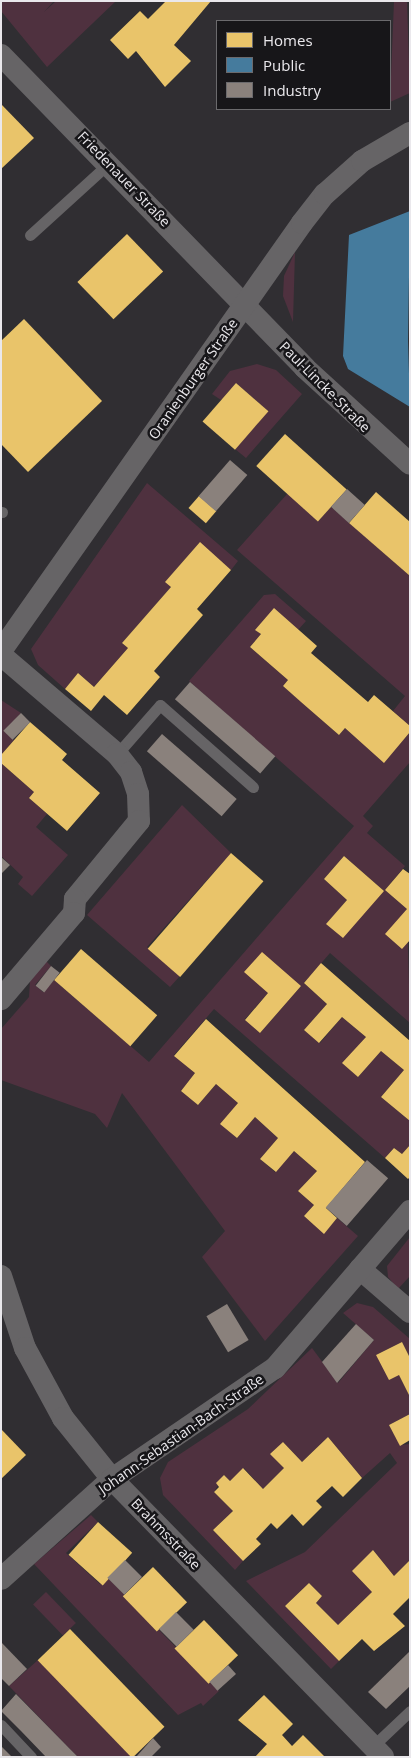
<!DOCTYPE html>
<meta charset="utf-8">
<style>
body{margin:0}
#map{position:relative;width:411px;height:1758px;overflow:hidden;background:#302e32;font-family:"Open Sans",sans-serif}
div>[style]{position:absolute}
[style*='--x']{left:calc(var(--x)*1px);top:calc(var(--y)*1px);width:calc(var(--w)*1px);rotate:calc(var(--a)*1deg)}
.green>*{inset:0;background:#4f313f;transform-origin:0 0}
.homes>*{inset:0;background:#e9c46a;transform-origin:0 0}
.public>*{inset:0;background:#457b9d}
.industry>*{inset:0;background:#8a817c;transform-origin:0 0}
.lane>*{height:11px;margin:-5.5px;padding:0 5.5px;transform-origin:5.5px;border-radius:5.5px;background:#666466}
.street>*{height:22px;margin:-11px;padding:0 11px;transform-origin:11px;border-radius:11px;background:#666466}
span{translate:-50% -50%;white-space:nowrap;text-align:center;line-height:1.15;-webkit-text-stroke:5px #171619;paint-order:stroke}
.street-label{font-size:14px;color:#eae8ec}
.frame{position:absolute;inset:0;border:2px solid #eae8ec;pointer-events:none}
.legend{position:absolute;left:216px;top:20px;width:175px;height:90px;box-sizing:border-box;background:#171619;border:1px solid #6b6a6d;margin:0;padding:6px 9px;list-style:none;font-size:15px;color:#eae8ec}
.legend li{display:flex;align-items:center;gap:10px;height:25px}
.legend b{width:25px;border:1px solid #6b6a6d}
</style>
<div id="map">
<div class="green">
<div style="clip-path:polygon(1px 1px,54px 1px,44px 12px,56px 1px,116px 1px,47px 67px,1px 11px)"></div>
<div style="clip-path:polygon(394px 1px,407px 1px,410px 93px,390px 102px)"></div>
<div style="clip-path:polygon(295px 252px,293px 322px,283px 296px,284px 276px)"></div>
<div style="clip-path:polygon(257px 364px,276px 370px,302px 394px,246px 458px,235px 449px,268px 411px,236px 383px,221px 400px,212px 394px,230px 371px)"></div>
<div style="clip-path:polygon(147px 483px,238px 561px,231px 570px,199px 543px,166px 581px,171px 587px,122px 643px,128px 648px,94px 687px,78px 673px,65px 689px,38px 665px,31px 649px)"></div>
<div style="clip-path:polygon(288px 493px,319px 520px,331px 507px,410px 576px,410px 726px,393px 711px,405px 696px,237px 550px)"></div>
<div style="clip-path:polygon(evenodd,275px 594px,306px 621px,298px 630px,256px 630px,261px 634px,250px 647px,288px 680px,283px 686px,339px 735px,345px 728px,384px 762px,410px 732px,410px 762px,363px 816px,373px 826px,367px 833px,405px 866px,385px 890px,407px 909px,410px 1023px,330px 953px,304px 983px,327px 1004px,304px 1030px,320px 1043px,342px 1017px,366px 1037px,343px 1063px,358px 1077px,381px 1051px,404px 1070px,381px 1097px,410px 1121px,410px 1145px,402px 1154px,394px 1148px,385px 1158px,214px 1009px,174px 1055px,195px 1073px,181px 1091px,198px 1105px,216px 1084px,238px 1103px,221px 1124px,237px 1138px,255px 1117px,278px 1138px,260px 1159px,275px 1172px,294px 1151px,317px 1171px,298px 1191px,314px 1205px,304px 1216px,324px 1233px,337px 1218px,358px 1236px,265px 1341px,202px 1257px,225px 1231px,122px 1093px,107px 1128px,95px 1114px,1px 1080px,1px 1029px,29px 997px,30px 981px,46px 961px,51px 966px,35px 985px,43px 992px,54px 980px,149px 1062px,354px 826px,189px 681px,264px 595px,275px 594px,344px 856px,384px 891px,327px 923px,347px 900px,324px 879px,344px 856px,275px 594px,301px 986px,260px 1033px,245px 1019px,268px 993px,301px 986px)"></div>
<div style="clip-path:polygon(1px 700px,21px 713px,5px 731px,14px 740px,1px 755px)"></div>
<div style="clip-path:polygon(1px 763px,34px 792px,29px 798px,47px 814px,36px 827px,68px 855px,32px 896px,18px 884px,23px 877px,1px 856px)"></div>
<div style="clip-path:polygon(182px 805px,231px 853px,147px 947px,180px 976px,170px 987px,87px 915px)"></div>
<div style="clip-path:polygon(410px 1237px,410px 1276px,398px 1289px,388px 1277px,387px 1266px)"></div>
<div style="clip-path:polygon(357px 1303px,373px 1307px,410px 1339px,410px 1358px,402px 1342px,376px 1355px,399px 1375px,410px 1397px,410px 1414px,389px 1425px,400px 1445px,410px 1444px,410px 1560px,394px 1576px,373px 1550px,372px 1592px,338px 1625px,316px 1603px,322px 1596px,309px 1583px,285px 1606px,339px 1661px,331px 1669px,246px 1581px,305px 1552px,397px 1463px,390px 1453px,362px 1478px,328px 1437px,302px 1462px,283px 1442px,271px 1454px,284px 1468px,263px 1489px,244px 1468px,230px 1481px,224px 1475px,214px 1492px,233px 1511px,213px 1530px,243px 1561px,235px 1570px,163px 1495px,160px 1478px,168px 1462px,248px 1409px,312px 1348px,338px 1383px,374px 1340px,343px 1313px)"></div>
<div style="clip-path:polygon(91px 1515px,98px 1522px,66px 1553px,100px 1584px,107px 1577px,219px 1691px,203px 1706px,201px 1703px,178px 1715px,34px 1564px)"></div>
<div style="left:46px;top:1592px;width:43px;height:18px;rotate:46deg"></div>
<div style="clip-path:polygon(38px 1660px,70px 1692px,132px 1757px,78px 1757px,67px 1746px,9px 1686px)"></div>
</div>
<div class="homes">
<div style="clip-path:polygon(166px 1px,211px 1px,174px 45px,191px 61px,165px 87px,136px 51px,128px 59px,110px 40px,140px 11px,148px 19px)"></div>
<div style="clip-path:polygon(1px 104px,34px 138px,1px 169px)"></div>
<div style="left:127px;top:234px;width:52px;height:69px;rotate:46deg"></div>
<div style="clip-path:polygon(24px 319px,102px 401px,28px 472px,1px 444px,1px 341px)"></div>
<div style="left:236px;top:383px;width:43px;height:51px;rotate:41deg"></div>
<div style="left:285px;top:434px;width:83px;height:43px;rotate:42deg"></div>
<div style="clip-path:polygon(376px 492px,410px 522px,410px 576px,349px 523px)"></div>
<div style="left:199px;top:496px;width:23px;height:16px;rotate:41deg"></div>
<div style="clip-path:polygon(200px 542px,231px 570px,197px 609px,203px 615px,154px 671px,160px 677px,127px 715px,104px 695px,91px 711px,65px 689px,78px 673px,94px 687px,128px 648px,122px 643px,171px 587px,165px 582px)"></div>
<div style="clip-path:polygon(274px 608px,317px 646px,311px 653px,368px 702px,374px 695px,410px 726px,410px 732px,384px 763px,345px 728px,339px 735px,301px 702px,283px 686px,288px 680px,250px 647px,261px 634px,255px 630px)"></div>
<div style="clip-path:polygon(30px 722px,67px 754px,62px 760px,100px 793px,67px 831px,29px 798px,34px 792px,1px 763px,1px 755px)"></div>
<div style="left:231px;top:853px;width:43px;height:127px;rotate:41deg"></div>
<div style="clip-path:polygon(344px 856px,384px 891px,343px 938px,326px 924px,347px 900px,324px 879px)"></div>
<div style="clip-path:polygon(403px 869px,410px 874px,410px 940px,402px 949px,385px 934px,407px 909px,385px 890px)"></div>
<div style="left:81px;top:949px;width:101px;height:41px;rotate:41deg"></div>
<div style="clip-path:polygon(262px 952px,301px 986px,260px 1033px,245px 1020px,268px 993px,244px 972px)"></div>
<div style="clip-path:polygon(321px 963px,410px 1041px,410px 1121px,381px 1097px,404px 1070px,381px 1051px,358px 1077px,342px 1063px,366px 1037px,342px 1017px,319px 1043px,304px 1030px,327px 1004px,304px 983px)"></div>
<div style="clip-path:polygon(206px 1019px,365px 1162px,326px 1208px,337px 1218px,324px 1234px,304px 1216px,314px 1205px,298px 1191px,317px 1171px,294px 1151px,276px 1172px,260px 1159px,278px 1138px,255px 1117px,237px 1138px,220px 1124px,238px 1103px,216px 1084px,198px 1105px,181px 1091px,195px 1073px,174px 1056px)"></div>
<div style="clip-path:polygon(410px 1145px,410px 1177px,408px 1179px,385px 1158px,394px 1148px,402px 1154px)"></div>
<div style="clip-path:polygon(402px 1342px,410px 1358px,410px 1397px,399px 1375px,389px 1380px,376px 1355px)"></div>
<div style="clip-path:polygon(410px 1414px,410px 1440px,400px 1446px,389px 1425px)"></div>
<div style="clip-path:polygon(1px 1429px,26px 1455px,1px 1479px)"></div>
<div style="clip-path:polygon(328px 1437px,362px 1478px,343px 1497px,332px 1486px,316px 1501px,322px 1507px,303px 1526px,292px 1514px,277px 1529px,271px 1523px,256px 1539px,261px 1544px,243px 1561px,213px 1530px,233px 1511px,214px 1492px,219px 1487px,216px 1483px,224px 1475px,230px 1481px,243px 1468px,263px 1489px,284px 1468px,270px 1454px,283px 1442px,302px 1462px)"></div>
<div style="left:98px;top:1522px;width:46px;height:44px;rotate:42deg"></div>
<div style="clip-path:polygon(373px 1550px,394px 1576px,410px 1560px,410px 1597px,393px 1614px,405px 1626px,374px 1651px,362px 1639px,339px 1661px,285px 1606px,309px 1583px,322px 1596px,316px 1603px,338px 1625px,372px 1592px,352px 1571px)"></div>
<div style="left:153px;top:1567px;width:49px;height:42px;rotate:46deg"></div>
<div style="left:204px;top:1620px;width:49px;height:41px;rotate:46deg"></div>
<div style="left:70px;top:1629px;width:136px;height:45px;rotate:46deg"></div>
<div style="clip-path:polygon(264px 1695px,293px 1724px,282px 1735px,292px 1746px,303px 1735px,325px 1757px,255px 1757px,267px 1744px,238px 1720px)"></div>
</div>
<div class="public">
<div style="clip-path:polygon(410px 211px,408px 341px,410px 407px,348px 369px,343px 356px,349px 235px)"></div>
</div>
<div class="industry">
<div style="left:230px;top:460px;width:23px;height:48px;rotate:41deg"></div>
<div style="left:347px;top:489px;width:24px;height:24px;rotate:42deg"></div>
<div style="left:190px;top:682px;width:113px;height:23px;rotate:41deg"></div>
<div style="left:21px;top:713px;width:13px;height:25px;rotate:45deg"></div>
<div style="left:162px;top:734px;width:99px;height:23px;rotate:41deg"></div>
<div style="clip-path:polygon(1px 857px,10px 865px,1px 874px)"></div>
<div style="left:51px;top:966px;width:11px;height:25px;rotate:38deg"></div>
<div style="left:367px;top:1160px;width:28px;height:63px;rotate:41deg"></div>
<div style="left:227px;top:1304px;width:42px;height:24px;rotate:59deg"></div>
<div style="clip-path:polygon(356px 1324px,374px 1340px,337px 1383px,322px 1362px)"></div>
<div style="left:125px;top:1560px;width:24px;height:25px;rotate:45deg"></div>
<div style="left:176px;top:1612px;width:25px;height:24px;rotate:45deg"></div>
<div style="clip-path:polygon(1px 1642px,27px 1669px,9px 1686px,1px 1678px)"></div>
<div style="clip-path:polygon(410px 1651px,410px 1686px,386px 1709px,368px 1692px)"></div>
<div style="left:228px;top:1665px;width:12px;height:25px;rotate:48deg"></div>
<div style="clip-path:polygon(16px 1694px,67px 1746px,78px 1757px,46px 1757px,21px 1731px,1px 1711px)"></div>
<div style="clip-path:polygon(153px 1738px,161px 1747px,151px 1757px,136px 1757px)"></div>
<div style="clip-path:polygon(1px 1746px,12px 1757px,1px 1757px)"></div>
</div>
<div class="lane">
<div style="--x:30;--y:235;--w:107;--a:-42.3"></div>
<div style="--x:1;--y:512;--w:1;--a:0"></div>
<div style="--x:117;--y:754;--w:65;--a:-48.7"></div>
<div style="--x:160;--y:705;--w:124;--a:41.4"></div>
<div style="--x:1;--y:1725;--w:44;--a:46.8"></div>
<div style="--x:373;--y:1746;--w:51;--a:-43.4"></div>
</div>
<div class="street">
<div style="--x:1;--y:55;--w:436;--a:45.8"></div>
<div style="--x:305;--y:368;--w:142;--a:42.4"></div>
<div style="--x:1;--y:651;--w:523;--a:-54.88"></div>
<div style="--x:302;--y:223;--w:37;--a:-52"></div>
<div style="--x:325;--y:194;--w:50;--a:-41.7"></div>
<div style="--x:362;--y:161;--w:56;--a:-30.3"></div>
<div style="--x:1;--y:655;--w:153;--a:40.5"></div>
<div style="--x:117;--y:754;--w:23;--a:52"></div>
<div style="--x:131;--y:772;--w:23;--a:72"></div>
<div style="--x:138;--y:794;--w:27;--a:88"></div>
<div style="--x:139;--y:821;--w:101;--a:129.4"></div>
<div style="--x:75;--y:899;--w:14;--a:94"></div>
<div style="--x:74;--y:913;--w:113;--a:130.3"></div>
<div style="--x:360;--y:1269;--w:66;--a:40.7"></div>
<div style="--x:1;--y:1276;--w:76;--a:71.6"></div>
<div style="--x:25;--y:1348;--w:80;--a:61.5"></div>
<div style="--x:63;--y:1418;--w:78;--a:51.2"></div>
<div style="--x:112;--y:1479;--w:388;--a:45.7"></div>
<div style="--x:1;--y:1579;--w:149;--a:-42"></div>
<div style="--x:112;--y:1479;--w:197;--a:-34.3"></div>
<div style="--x:275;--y:1368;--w:207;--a:-49.3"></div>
</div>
<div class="street-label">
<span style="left:124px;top:179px;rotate:46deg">Friedenauer Straße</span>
<span style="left:193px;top:379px;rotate:-55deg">Oranienburger Straße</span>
<span style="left:325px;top:387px;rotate:45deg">Paul-Lincke-Straße</span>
<span style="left:181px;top:1434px;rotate:-35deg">Johann-Sebastian-Bach-Straße</span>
<span style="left:166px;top:1534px;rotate:46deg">Brahmsstraße</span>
</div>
<div class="frame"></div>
<ul class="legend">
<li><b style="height:14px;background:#e9c46a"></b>Homes</li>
<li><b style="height:14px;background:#457b9d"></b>Public</li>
<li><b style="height:14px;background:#8a817c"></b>Industry</li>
</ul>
</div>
